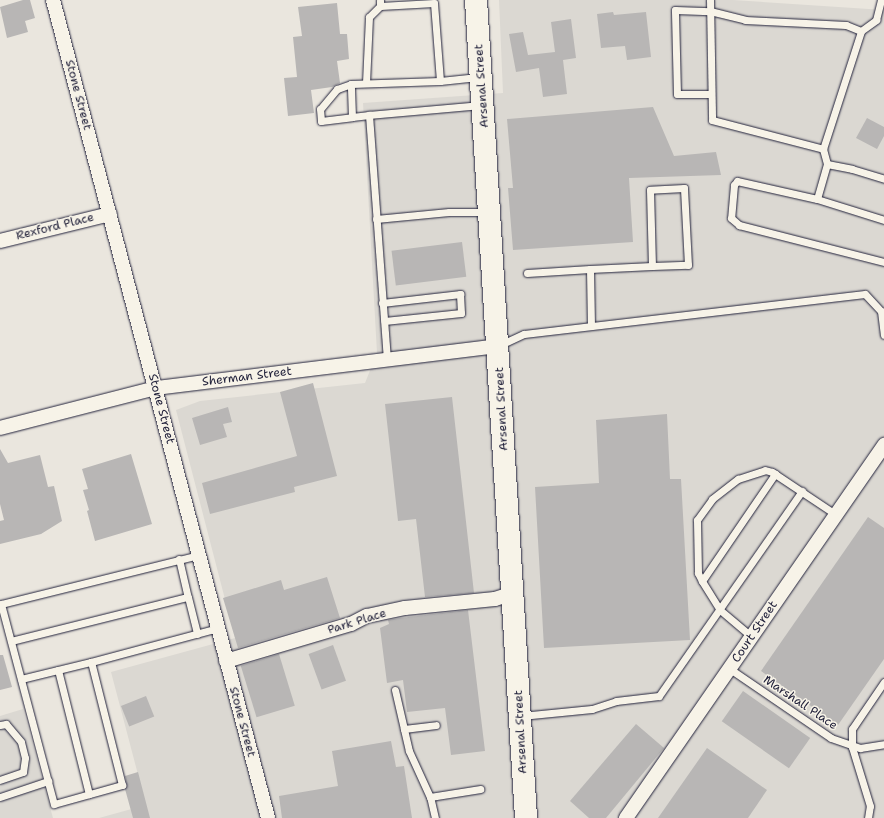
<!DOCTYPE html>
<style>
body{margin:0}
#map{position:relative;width:884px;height:818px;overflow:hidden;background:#eae6de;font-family:"Shantell Sans",sans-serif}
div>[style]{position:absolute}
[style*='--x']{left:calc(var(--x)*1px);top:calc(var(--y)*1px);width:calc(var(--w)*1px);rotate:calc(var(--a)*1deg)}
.built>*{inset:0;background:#dbd8d2}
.building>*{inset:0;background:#b8b6b5;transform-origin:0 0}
.roads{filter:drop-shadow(0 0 1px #22223b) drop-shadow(0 0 1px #22223b)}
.service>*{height:7px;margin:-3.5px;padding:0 3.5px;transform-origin:3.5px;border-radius:3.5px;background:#f7f3e8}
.minor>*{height:14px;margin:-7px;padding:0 7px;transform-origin:7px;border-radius:7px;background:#f7f3e8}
.trunk>*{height:22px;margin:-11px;padding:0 11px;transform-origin:11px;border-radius:11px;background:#f7f3e8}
span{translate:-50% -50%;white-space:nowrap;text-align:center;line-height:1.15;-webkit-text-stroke:3px #f7f3e8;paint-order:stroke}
.street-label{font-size:12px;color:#22223b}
</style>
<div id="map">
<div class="built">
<div style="clip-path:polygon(499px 0,733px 0,884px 10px,884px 818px,99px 818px,146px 805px,111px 672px,235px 638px,176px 410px,200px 401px,365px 383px,377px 353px,363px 103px,503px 93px)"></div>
<div style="clip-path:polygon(23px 709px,53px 818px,0 818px,0 716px)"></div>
</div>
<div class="building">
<div style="clip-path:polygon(23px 0,30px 0,35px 18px,25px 21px,28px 32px,7px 38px,0 7px)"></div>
<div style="clip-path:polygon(337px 3px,340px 34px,347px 34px,349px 59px,337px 61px,340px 83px,332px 87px,311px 90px,314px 113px,288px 116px,284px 78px,297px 77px,293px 37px,302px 36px,298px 7px)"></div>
<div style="clip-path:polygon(613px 12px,614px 15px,646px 12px,651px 57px,627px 60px,625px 46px,601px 48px,597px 14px)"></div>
<div style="clip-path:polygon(571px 19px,576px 58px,563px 60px,567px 94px,543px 97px,539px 68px,516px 72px,509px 34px,523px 32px,528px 55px,555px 52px,551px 22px)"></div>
<div style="clip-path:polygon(653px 107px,674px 156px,716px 152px,721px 175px,629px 178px,633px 242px,513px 250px,508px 188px,513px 188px,507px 119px)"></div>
<div style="clip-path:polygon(867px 118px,884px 127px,884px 136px,877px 149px,856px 138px)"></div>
<div style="left:462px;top:242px;width:35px;height:71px;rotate:83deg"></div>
<div style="clip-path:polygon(313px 383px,337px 476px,294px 487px,295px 492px,210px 514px,202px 483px,297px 456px,280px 392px)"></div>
<div style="clip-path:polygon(452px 397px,474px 593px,425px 597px,416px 519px,398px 521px,385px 404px)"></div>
<div style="clip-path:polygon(228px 407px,232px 422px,223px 424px,227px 437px,200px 445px,192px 418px)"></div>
<div style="clip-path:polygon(667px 414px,670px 479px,681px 479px,690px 640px,544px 648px,535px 487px,599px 483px,596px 420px)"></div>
<div style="clip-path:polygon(0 449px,8px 463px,40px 455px,48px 487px,54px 486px,62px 521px,41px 534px,0 544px,0 521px,4px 520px,0 504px)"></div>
<div style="clip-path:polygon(131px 454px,152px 524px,95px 541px,87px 511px,89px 510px,83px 490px,88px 489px,82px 469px)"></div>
<div style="clip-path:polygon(868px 517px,884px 528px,884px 659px,838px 725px,761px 671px)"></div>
<div style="clip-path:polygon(327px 577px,340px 618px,238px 648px,223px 598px,281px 580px,284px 590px)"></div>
<div style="clip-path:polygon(468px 610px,485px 751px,451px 755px,445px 708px,407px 712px,403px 680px,387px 683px,380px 628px,389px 624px,388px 620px,400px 618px)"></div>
<div style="left:333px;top:645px;width:38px;height:26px;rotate:70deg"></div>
<div style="left:279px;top:654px;width:54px;height:40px;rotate:73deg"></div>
<div style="clip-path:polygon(0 655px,3px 655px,12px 687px,0 690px)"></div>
<div style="left:743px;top:691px;width:82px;height:37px;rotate:35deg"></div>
<div style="left:146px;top:696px;width:22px;height:27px;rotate:68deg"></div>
<div style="clip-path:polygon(636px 724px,664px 748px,606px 818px,589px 818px,570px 801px)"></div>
<div style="clip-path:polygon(391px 741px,396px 767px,404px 766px,412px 818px,282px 818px,279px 796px,338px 786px,332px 751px)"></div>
<div style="clip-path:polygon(707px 748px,767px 790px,748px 818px,658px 818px)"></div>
<div style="clip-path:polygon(138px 772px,150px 818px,133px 818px,125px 789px,127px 786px,125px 776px)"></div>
</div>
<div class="roads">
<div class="service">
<div style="--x:710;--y:0;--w:120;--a:89"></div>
<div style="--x:712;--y:120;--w:115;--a:14.6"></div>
<div style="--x:823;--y:149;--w:124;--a:-72.1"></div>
<div style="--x:861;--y:31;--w:19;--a:-36"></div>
<div style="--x:876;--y:20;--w:21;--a:-76"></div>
<div style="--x:440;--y:81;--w:38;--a:-6"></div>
<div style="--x:366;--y:83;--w:66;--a:-87.4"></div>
<div style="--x:369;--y:17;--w:16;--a:-45"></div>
<div style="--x:351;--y:84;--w:15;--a:160"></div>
<div style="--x:337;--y:89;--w:26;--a:130"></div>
<div style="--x:320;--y:109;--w:12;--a:85"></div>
<div style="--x:321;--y:121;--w:31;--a:-7"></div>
<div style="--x:711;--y:94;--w:34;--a:180"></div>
<div style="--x:677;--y:94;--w:84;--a:-91.4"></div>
<div style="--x:675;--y:10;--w:35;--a:2"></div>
<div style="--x:710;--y:11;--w:36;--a:14"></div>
<div style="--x:745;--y:20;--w:101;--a:2.8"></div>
<div style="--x:846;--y:25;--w:16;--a:22"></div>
<div style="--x:369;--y:115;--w:17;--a:173"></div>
<div style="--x:352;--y:117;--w:33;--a:-92"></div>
<div style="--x:351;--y:84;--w:89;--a:-1.9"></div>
<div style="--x:440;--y:81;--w:78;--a:-94.4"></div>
<div style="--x:434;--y:3;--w:54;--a:176.8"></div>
<div style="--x:380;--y:6;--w:6;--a:-90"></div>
<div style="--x:823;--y:149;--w:16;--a:75"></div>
<div style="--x:827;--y:164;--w:36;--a:106"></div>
<div style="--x:817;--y:199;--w:70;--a:17.4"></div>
<div style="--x:827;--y:164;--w:25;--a:11"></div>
<div style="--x:852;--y:169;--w:34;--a:17"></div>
<div style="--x:817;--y:199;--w:82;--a:-167.3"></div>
<div style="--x:737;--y:181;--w:5;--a:127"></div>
<div style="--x:734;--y:185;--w:33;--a:95"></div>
<div style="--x:731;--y:218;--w:11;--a:41"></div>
<div style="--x:739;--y:225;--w:150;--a:14.3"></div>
<div style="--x:376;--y:219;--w:73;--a:-5.5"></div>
<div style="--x:449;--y:212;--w:38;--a:0"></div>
<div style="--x:527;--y:273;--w:63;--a:-3.6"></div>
<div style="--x:382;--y:303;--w:79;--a:-6.6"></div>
<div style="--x:460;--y:294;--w:19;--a:87"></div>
<div style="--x:461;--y:313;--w:77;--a:174.1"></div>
<div style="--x:591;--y:326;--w:57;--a:-91"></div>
<div style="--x:590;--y:269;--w:62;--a:-2.8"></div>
<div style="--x:652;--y:266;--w:36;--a:-2"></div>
<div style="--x:688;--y:265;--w:77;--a:-93"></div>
<div style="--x:684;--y:188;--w:34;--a:177"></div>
<div style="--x:650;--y:190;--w:76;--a:88.5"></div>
<div style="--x:500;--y:345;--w:26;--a:-25"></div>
<div style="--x:524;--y:334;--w:343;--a:-6.7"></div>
<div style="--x:865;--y:294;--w:23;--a:47"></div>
<div style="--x:881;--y:311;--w:24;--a:83"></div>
<div style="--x:387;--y:360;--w:246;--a:-94.2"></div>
<div style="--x:369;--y:115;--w:112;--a:-5.1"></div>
<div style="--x:199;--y:555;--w:204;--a:166.1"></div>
<div style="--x:1;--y:604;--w:207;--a:75.2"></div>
<div style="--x:54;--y:804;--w:71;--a:-15.6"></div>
<div style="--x:122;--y:785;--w:127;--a:-104.1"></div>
<div style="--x:91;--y:662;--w:131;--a:-15"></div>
<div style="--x:179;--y:559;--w:39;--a:77"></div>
<div style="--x:702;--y:581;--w:130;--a:-55.7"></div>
<div style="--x:752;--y:637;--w:42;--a:-139.8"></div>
<div style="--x:720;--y:610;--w:34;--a:-122"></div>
<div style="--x:702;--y:581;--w:9;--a:-117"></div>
<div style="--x:698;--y:573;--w:53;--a:-91.1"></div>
<div style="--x:697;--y:520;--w:26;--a:-54"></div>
<div style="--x:712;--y:499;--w:33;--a:-38"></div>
<div style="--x:738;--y:479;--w:28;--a:-18"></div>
<div style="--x:765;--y:470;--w:7;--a:16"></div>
<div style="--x:772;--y:472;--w:76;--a:33.7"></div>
<div style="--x:11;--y:641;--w:182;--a:-14"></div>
<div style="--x:188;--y:597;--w:38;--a:76"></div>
<div style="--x:730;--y:669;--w:122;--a:34.3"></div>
<div style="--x:831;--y:738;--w:31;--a:19"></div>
<div style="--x:860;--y:748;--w:24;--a:-9"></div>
<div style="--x:58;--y:670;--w:128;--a:76"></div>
<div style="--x:21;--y:679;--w:72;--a:-13.7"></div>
<div style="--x:395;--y:690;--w:40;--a:77"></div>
<div style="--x:521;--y:716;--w:71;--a:-5.6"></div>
<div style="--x:592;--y:709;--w:25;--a:-18"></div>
<div style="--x:616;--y:701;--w:43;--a:-6.6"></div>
<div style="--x:659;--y:696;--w:250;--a:-55.1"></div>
<div style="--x:0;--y:725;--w:6;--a:-9"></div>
<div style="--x:6;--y:724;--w:23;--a:50"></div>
<div style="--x:21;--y:742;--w:16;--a:76"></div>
<div style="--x:25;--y:758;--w:14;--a:98"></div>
<div style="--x:23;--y:772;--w:24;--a:161"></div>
<div style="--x:0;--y:797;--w:51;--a:-18.4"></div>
<div style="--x:430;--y:797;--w:51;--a:-114.5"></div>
<div style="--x:409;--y:751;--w:23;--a:-103"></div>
<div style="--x:404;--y:729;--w:32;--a:-7"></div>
<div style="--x:435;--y:818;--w:22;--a:-103"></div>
<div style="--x:430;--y:797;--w:51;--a:-9.1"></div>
<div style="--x:868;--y:818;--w:12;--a:-81"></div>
<div style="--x:870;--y:806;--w:62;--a:-107"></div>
<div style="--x:852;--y:747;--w:18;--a:-90"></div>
<div style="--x:852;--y:729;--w:57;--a:-55.8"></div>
</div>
<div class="minor">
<div style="--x:53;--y:0;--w:846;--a:75.27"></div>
<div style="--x:0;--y:241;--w:113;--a:-13.8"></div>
<div style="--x:0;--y:428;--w:161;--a:-14.4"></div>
<div style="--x:156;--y:388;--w:345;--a:-7"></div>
<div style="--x:226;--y:661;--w:130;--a:-16.5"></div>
<div style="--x:351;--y:624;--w:18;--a:-27"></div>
<div style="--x:367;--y:616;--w:39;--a:-12"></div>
<div style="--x:405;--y:608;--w:90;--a:-5.7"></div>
<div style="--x:495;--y:599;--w:19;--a:-18"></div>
<div style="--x:626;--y:818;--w:454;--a:-55.3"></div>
</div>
<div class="trunk">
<div style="--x:476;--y:0;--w:820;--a:86.5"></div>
</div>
</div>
<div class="street-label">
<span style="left:482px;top:86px;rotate:-94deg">Arsenal Street</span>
<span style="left:78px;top:95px;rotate:75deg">Stone Street</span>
<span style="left:55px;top:227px;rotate:-14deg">Rexford Place</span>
<span style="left:247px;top:377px;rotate:-7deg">Sherman Street</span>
<span style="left:161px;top:409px;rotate:75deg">Stone Street</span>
<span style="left:502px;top:409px;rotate:-93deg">Arsenal Street</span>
<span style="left:357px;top:622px;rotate:-17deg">Park Place</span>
<span style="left:755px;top:632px;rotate:-56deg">Court Street</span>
<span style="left:800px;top:703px;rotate:34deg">Marshall Place</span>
<span style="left:242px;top:722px;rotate:75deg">Stone Street</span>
<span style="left:521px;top:732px;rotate:-93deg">Arsenal Street</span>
</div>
</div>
